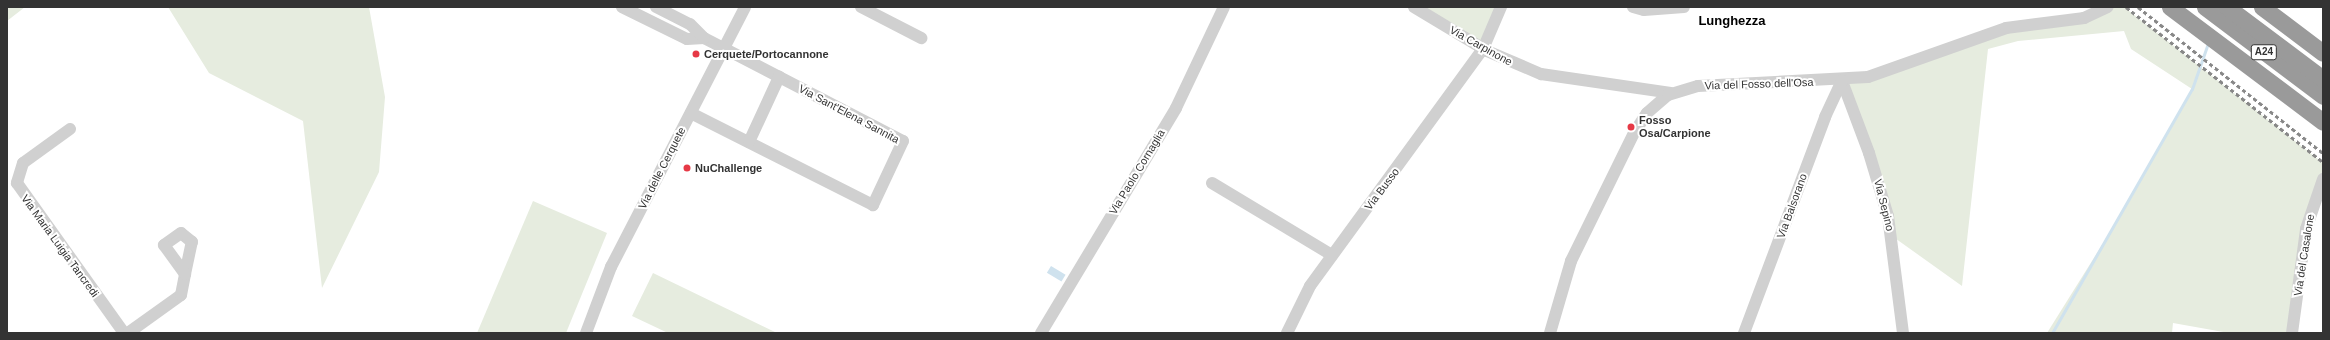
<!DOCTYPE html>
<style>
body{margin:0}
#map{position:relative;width:2330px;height:340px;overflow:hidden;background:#fff;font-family:Arial,sans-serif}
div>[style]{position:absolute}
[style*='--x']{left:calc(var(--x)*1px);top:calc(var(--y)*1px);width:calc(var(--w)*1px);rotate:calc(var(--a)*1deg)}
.green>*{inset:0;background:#e6ecdf}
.water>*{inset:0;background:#cfe2ee;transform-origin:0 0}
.stream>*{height:3px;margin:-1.5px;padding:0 1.5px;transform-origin:1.5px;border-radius:1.5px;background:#cfe2ee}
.minor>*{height:12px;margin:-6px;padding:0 6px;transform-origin:6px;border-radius:6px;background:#d0d0d0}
.highway>*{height:17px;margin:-8.5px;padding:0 8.5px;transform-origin:8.5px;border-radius:8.5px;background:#9a9a9a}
.rail>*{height:3px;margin-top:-1.5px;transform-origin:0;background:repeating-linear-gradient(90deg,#888 0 4px,transparent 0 7px)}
.dots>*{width:11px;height:11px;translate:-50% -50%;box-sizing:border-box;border:2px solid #fff;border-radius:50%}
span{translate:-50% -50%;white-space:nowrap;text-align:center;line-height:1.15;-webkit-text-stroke:4px #fff;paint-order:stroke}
.shield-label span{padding:1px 3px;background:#fff;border:1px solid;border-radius:3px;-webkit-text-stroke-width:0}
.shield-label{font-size:10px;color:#333;font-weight:700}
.street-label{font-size:11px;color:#333}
.poi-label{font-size:11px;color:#333;font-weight:700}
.left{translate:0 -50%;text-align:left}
.quarter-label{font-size:13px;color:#000;font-weight:700}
.frame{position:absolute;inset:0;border:8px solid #333;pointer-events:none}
</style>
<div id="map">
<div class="green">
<div style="clip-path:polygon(7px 7px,25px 7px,7px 21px)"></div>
<div style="clip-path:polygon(168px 7px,369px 7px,385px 97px,379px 172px,322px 288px,303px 121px,209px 73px)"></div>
<div style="clip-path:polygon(1420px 7px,1506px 7px,1489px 47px)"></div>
<div style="clip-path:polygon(2108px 7px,2124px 7px,2323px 163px,2323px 183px,2292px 333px,2229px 333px,2173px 323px,2172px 333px,2047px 333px,2117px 221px,2192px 89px,2131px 49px,2124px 31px,2018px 41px,1988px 49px,1962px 286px,1892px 236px,1842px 81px,2032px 23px)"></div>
<div style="clip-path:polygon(533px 201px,607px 233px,566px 333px,477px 333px)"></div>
<div style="clip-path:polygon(653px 273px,777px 333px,668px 333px,632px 316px)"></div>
</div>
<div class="water">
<div style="left:1051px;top:266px;width:17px;height:8px;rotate:31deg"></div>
</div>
<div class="stream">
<div style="--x:2052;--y:333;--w:281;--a:-60.2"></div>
<div style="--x:2192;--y:89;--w:49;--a:-70.8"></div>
</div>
<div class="minor">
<div style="--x:622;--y:7;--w:72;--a:26.2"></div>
<div style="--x:687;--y:39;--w:17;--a:-3"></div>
<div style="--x:704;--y:38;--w:224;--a:27.4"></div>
<div style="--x:903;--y:141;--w:71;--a:115.1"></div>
<div style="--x:873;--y:205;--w:204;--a:-153.2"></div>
<div style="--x:656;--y:7;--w:38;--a:27"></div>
<div style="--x:690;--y:24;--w:20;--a:45"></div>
<div style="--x:861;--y:7;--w:68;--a:27.3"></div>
<div style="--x:1414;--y:7;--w:85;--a:31.1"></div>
<div style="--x:1487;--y:51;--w:59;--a:23.1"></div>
<div style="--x:1541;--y:74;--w:131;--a:8.3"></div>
<div style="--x:1633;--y:7;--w:11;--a:15"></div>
<div style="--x:1644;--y:10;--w:40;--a:-4.3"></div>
<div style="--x:1842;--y:81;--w:77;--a:69.4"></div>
<div style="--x:1869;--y:153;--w:66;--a:73.2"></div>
<div style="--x:1888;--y:216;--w:118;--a:82.7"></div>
<div style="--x:70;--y:129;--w:58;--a:144.1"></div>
<div style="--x:23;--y:163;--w:21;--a:107"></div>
<div style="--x:17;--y:183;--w:184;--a:54.5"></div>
<div style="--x:749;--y:142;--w:72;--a:-65.2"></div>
<div style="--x:1212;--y:183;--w:140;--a:31"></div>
<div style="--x:128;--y:333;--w:65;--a:-35.6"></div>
<div style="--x:181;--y:295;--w:21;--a:-79"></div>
<div style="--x:185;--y:274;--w:33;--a:-78"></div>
<div style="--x:192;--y:242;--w:14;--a:-141"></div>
<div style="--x:181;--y:233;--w:21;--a:145"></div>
<div style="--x:164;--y:245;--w:36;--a:54"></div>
<div style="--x:586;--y:333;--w:71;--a:-69.3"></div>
<div style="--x:611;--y:267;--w:292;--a:-62.7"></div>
<div style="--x:1041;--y:333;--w:262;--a:-59"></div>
<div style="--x:1176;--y:108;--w:112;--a:-64.6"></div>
<div style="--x:1287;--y:333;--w:52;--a:-63.9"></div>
<div style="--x:1310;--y:286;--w:293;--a:-53.9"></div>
<div style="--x:1483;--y:49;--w:46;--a:-66.8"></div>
<div style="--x:1550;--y:333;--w:75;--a:-73.7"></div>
<div style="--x:1571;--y:261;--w:143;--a:-63.8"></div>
<div style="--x:1634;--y:133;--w:24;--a:-57"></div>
<div style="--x:1647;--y:113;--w:28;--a:-41"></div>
<div style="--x:1668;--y:95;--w:31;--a:-17"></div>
<div style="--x:1698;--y:86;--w:170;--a:-3"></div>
<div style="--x:1868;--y:77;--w:146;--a:-19.5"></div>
<div style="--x:2006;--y:28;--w:79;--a:-7.3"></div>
<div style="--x:2084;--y:18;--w:26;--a:-25"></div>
<div style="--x:1744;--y:333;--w:231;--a:-69.4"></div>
<div style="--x:1825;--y:117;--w:40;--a:-65"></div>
<div style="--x:2292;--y:333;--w:105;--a:-82.3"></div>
<div style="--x:2306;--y:229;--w:53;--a:-71.2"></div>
</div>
<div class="highway">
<div style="--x:2170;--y:7;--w:191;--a:36.9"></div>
<div style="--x:2205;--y:7;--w:148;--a:37"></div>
<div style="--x:2227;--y:7;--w:120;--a:36.9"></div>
<div style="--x:2262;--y:7;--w:76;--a:37"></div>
</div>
<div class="rail">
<div style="--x:2126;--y:7;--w:251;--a:38.2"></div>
<div style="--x:2138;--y:7;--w:236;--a:38.3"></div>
</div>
<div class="dots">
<div style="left:696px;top:54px;background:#e63946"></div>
<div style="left:1631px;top:127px;background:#e63946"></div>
<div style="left:687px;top:168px;background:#e63946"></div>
</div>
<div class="shield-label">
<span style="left:2264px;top:52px">A24</span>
</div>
<div class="street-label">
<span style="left:1481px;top:46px;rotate:29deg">Via Carpinone</span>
<span style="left:1759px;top:84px;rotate:-2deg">Via del Fosso dell'Osa</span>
<span style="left:849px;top:114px;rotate:28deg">Via Sant'Elena Sannita</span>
<span style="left:662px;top:168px;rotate:-63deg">Via delle Cerquete</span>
<span style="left:1137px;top:172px;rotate:-59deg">Via Paolo Cornaglia</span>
<span style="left:1382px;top:189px;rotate:-53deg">Via Busso</span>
<span style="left:1884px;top:205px;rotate:76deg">Via Sepino</span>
<span style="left:1792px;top:206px;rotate:-70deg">Via Balsorano</span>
<span style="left:60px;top:246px;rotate:54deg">Via Maria Luigia Tancredi</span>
<span style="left:2304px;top:255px;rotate:-81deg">Via del Casalone</span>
</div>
<div class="poi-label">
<span class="left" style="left:704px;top:54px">Cerquete/Portocannone</span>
<span class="left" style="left:1639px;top:127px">Fosso<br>Osa/Carpione</span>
<span class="left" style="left:695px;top:168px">NuChallenge</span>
</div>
<div class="quarter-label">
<span style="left:1732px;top:21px">Lunghezza</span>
</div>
<div class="frame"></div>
</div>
